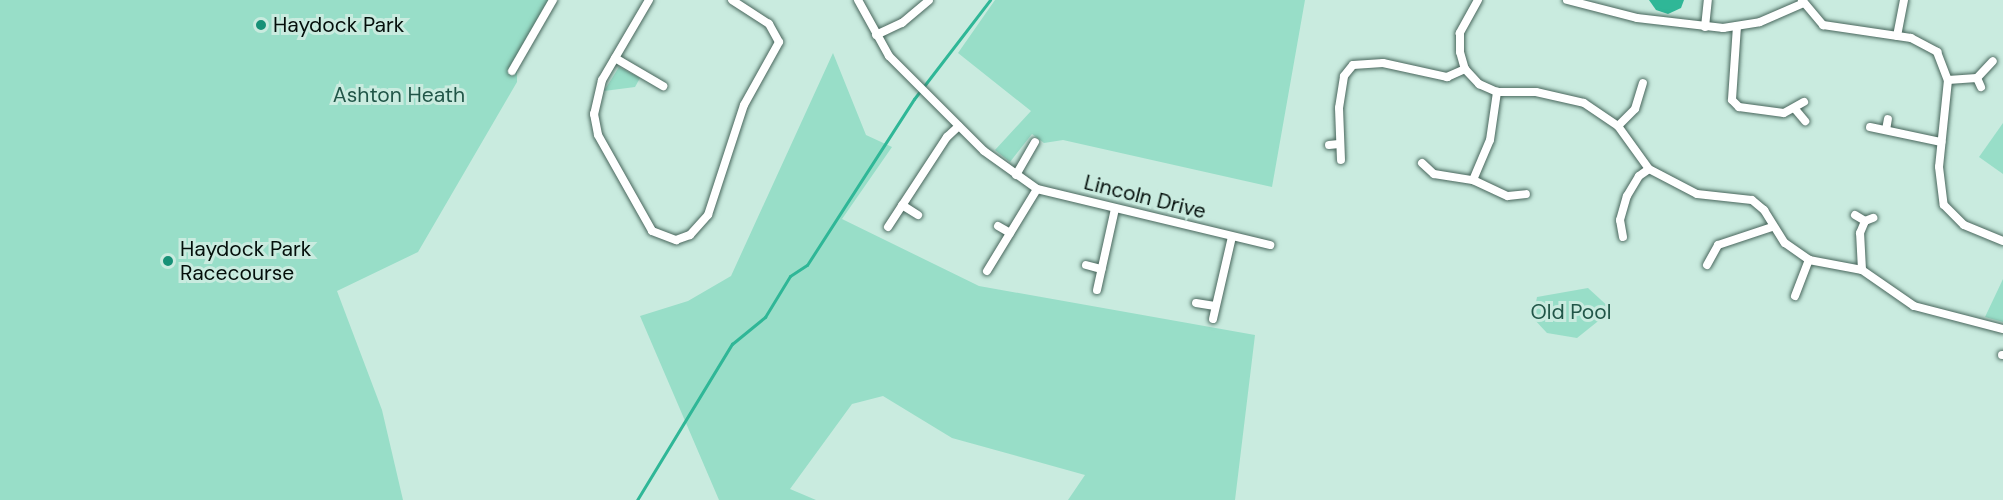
<!DOCTYPE html>
<style>
body{margin:0}
#map{position:relative;width:2003px;height:500px;overflow:hidden;background:#c9ebdf;font-family:"DM Sans",sans-serif}
div>[style]{position:absolute}
[style*='--x']{left:calc(var(--x)*1px);top:calc(var(--y)*1px);width:calc(var(--w)*1px);rotate:calc(var(--a)*1deg)}
.green>*{inset:0;background:#98dec8}
.water>*{inset:0;background:#2fb797}
.stream>*{height:3px;margin:-1.5px;padding:0 1.5px;transform-origin:1.5px;border-radius:1.5px;background:#2fb797}
.roads{filter:drop-shadow(0 0 2px #48665c) drop-shadow(0 0 2px #48665c)}
.street>*{height:8px;margin:-4px;padding:0 4px;transform-origin:4px;border-radius:4px;background:#fff}
.dots>*{width:16px;height:16px;translate:-50% -50%;box-sizing:border-box;border:3px solid #c9ebdf;border-radius:50%}
span{translate:-50% -50%;white-space:nowrap;text-align:center;line-height:1.15;-webkit-text-stroke:6px #c9ebdf;paint-order:stroke}
.poi-label{font-size:21px;color:#040f0b}
.left{translate:0 -50%;text-align:left}
.park-label{font-size:21px;color:#215648}
.street-label{font-size:21px;color:#040f0b}
</style>
<div id="map">
<div class="green">
<div style="clip-path:polygon(0 0,549px 0,517px 57px,517px 82px,418px 252px,337px 291px,382px 410px,403px 500px,0 500px)"></div>
<div style="clip-path:polygon(995px 0,1305px 0,1272px 187px,1063px 140px,1044px 143px,1032px 134px,1010px 162px,995px 150px,1031px 111px,958px 53px)"></div>
<div style="clip-path:polygon(833px 53px,866px 135px,892px 147px,842px 219px,979px 286px,1255px 335px,1235px 500px,1068px 500px,1085px 475px,952px 438px,883px 396px,852px 404px,790px 489px,816px 500px,719px 500px,640px 316px,688px 301px,731px 276px)"></div>
<div style="clip-path:polygon(619px 67px,640px 78px,635px 87px,604px 91px)"></div>
<div style="clip-path:polygon(2003px 123px,2003px 174px,1979px 157px)"></div>
<div style="clip-path:polygon(2003px 279px,2003px 322px,1985px 317px)"></div>
<div style="clip-path:polygon(1588px 288px,1612px 310px,1577px 338px,1547px 333px,1533px 318px,1537px 297px)"></div>
</div>
<div class="water">
<div style="clip-path:polygon(1649px 0,1684px 0,1681px 8px,1668px 14px,1656px 10px)"></div>
</div>
<div class="stream">
<div style="--x:637;--y:500;--w:183;--a:-58.7"></div>
<div style="--x:732;--y:344;--w:43;--a:-39.3"></div>
<div style="--x:765;--y:317;--w:48;--a:-58.6"></div>
<div style="--x:790;--y:276;--w:20;--a:-33"></div>
<div style="--x:807;--y:265;--w:197;--a:-57.2"></div>
<div style="--x:914;--y:99;--w:125;--a:-52.5"></div>
</div>
<div class="roads">
<div class="street">
<div style="--x:649;--y:0;--w:93;--a:120.4"></div>
<div style="--x:602;--y:80;--w:35;--a:103"></div>
<div style="--x:594;--y:114;--w:21;--a:79"></div>
<div style="--x:598;--y:135;--w:110;--a:60.6"></div>
<div style="--x:652;--y:231;--w:26;--a:21"></div>
<div style="--x:676;--y:240;--w:15;--a:-20"></div>
<div style="--x:690;--y:235;--w:27;--a:-48"></div>
<div style="--x:708;--y:215;--w:116;--a:-71.9"></div>
<div style="--x:744;--y:105;--w:72;--a:-60.9"></div>
<div style="--x:779;--y:42;--w:21;--a:-119"></div>
<div style="--x:769;--y:24;--w:44;--a:-147"></div>
<div style="--x:858;--y:0;--w:64;--a:61"></div>
<div style="--x:889;--y:56;--w:134;--a:45"></div>
<div style="--x:984;--y:151;--w:65;--a:35.6"></div>
<div style="--x:1037;--y:189;--w:240;--a:13.5"></div>
<div style="--x:1478;--y:0;--w:38;--a:119"></div>
<div style="--x:1460;--y:33;--w:19;--a:90"></div>
<div style="--x:1460;--y:52;--w:18;--a:74"></div>
<div style="--x:1465;--y:69;--w:21;--a:47"></div>
<div style="--x:1479;--y:84;--w:20;--a:24"></div>
<div style="--x:1497;--y:92;--w:39;--a:0"></div>
<div style="--x:1536;--y:92;--w:49;--a:12.9"></div>
<div style="--x:1584;--y:103;--w:41;--a:34.1"></div>
<div style="--x:1618;--y:126;--w:53;--a:54.2"></div>
<div style="--x:1649;--y:169;--w:54;--a:27.5"></div>
<div style="--x:1697;--y:194;--w:55;--a:6.2"></div>
<div style="--x:1752;--y:200;--w:16;--a:40"></div>
<div style="--x:1764;--y:210;--w:39;--a:58"></div>
<div style="--x:1785;--y:243;--w:29;--a:35"></div>
<div style="--x:1809;--y:260;--w:54;--a:10.7"></div>
<div style="--x:1862;--y:270;--w:63;--a:34.7"></div>
<div style="--x:1914;--y:306;--w:92;--a:14.5"></div>
<div style="--x:1567;--y:0;--w:72;--a:14.4"></div>
<div style="--x:1637;--y:18;--w:87;--a:6.6"></div>
<div style="--x:1723;--y:28;--w:37;--a:-9"></div>
<div style="--x:1760;--y:22;--w:48;--a:-23.4"></div>
<div style="--x:1802;--y:0;--w:33;--a:50"></div>
<div style="--x:1823;--y:25;--w:89;--a:8.4"></div>
<div style="--x:1911;--y:38;--w:30;--a:28"></div>
<div style="--x:1937;--y:52;--w:30;--a:69"></div>
<div style="--x:1948;--y:80;--w:87;--a:95.9"></div>
<div style="--x:1939;--y:167;--w:38;--a:83"></div>
<div style="--x:1944;--y:205;--w:28;--a:45"></div>
<div style="--x:1964;--y:225;--w:42;--a:22.3"></div>
<div style="--x:1737;--y:26;--w:74;--a:93.9"></div>
<div style="--x:1732;--y:100;--w:10;--a:45"></div>
<div style="--x:1739;--y:107;--w:45;--a:7.6"></div>
<div style="--x:1784;--y:113;--w:23;--a:-29"></div>
<div style="--x:1705;--y:27;--w:27;--a:-84"></div>
<div style="--x:876;--y:35;--w:29;--a:-25"></div>
<div style="--x:902;--y:23;--w:35;--a:-40"></div>
<div style="--x:1897;--y:36;--w:37;--a:-79"></div>
<div style="--x:615;--y:58;--w:56;--a:30.3"></div>
<div style="--x:512;--y:71;--w:82;--a:-60"></div>
<div style="--x:1977;--y:78;--w:10;--a:66"></div>
<div style="--x:1948;--y:80;--w:29;--a:-4"></div>
<div style="--x:1977;--y:78;--w:23;--a:-47"></div>
<div style="--x:1795;--y:109;--w:16;--a:50"></div>
<div style="--x:1618;--y:126;--w:24;--a:-45"></div>
<div style="--x:1635;--y:109;--w:27;--a:-73"></div>
<div style="--x:1870;--y:127;--w:73;--a:11.9"></div>
<div style="--x:1886;--y:130;--w:11;--a:-80"></div>
<div style="--x:1329;--y:145;--w:10;--a:-6"></div>
<div style="--x:1341;--y:160;--w:52;--a:-92.2"></div>
<div style="--x:1339;--y:108;--w:32;--a:-81"></div>
<div style="--x:1344;--y:76;--w:14;--a:-51"></div>
<div style="--x:1353;--y:65;--w:30;--a:-4"></div>
<div style="--x:1383;--y:63;--w:66;--a:12.3"></div>
<div style="--x:1447;--y:77;--w:20;--a:-24"></div>
<div style="--x:1422;--y:163;--w:16;--a:43"></div>
<div style="--x:1434;--y:174;--w:39;--a:9"></div>
<div style="--x:1473;--y:180;--w:38;--a:25"></div>
<div style="--x:1508;--y:196;--w:18;--a:-6"></div>
<div style="--x:1016;--y:175;--w:38;--a:-60"></div>
<div style="--x:1473;--y:180;--w:43;--a:-67"></div>
<div style="--x:1490;--y:140;--w:49;--a:-81.7"></div>
<div style="--x:902;--y:205;--w:19;--a:32"></div>
<div style="--x:1855;--y:215;--w:12;--a:31"></div>
<div style="--x:998;--y:226;--w:14;--a:30"></div>
<div style="--x:888;--y:227;--w:108;--a:-56.8"></div>
<div style="--x:947;--y:137;--w:16;--a:-43"></div>
<div style="--x:1623;--y:237;--w:17;--a:-100"></div>
<div style="--x:1620;--y:220;--w:25;--a:-74"></div>
<div style="--x:1627;--y:196;--w:23;--a:-59"></div>
<div style="--x:1639;--y:176;--w:12;--a:-35"></div>
<div style="--x:1086;--y:265;--w:16;--a:15"></div>
<div style="--x:1707;--y:265;--w:23;--a:-61"></div>
<div style="--x:1718;--y:245;--w:57;--a:-18.4"></div>
<div style="--x:1862;--y:270;--w:37;--a:-93"></div>
<div style="--x:1860;--y:233;--w:13;--a:-67"></div>
<div style="--x:1865;--y:221;--w:9;--a:-21"></div>
<div style="--x:987;--y:271;--w:96;--a:-58.6"></div>
<div style="--x:1097;--y:290;--w:83;--a:-77.5"></div>
<div style="--x:1795;--y:296;--w:39;--a:-69"></div>
<div style="--x:1196;--y:303;--w:19;--a:9"></div>
<div style="--x:1213;--y:319;--w:84;--a:-77"></div>
<div style="--x:2002;--y:355;--w:1;--a:0"></div>
</div>
</div>
<div class="dots">
<div style="left:261px;top:25px;background:#179177"></div>
<div style="left:168px;top:261px;background:#179177"></div>
</div>
<div class="poi-label">
<span class="left" style="left:273px;top:25px">Haydock Park</span>
<span class="left" style="left:180px;top:261px">Haydock Park<br>Racecourse</span>
</div>
<div class="park-label">
<span style="left:399px;top:95px">Ashton Heath</span>
<span style="left:1571px;top:312px">Old Pool</span>
</div>
<div class="street-label">
<span style="left:1145px;top:197px;rotate:14deg">Lincoln Drive</span>
</div>
</div>
